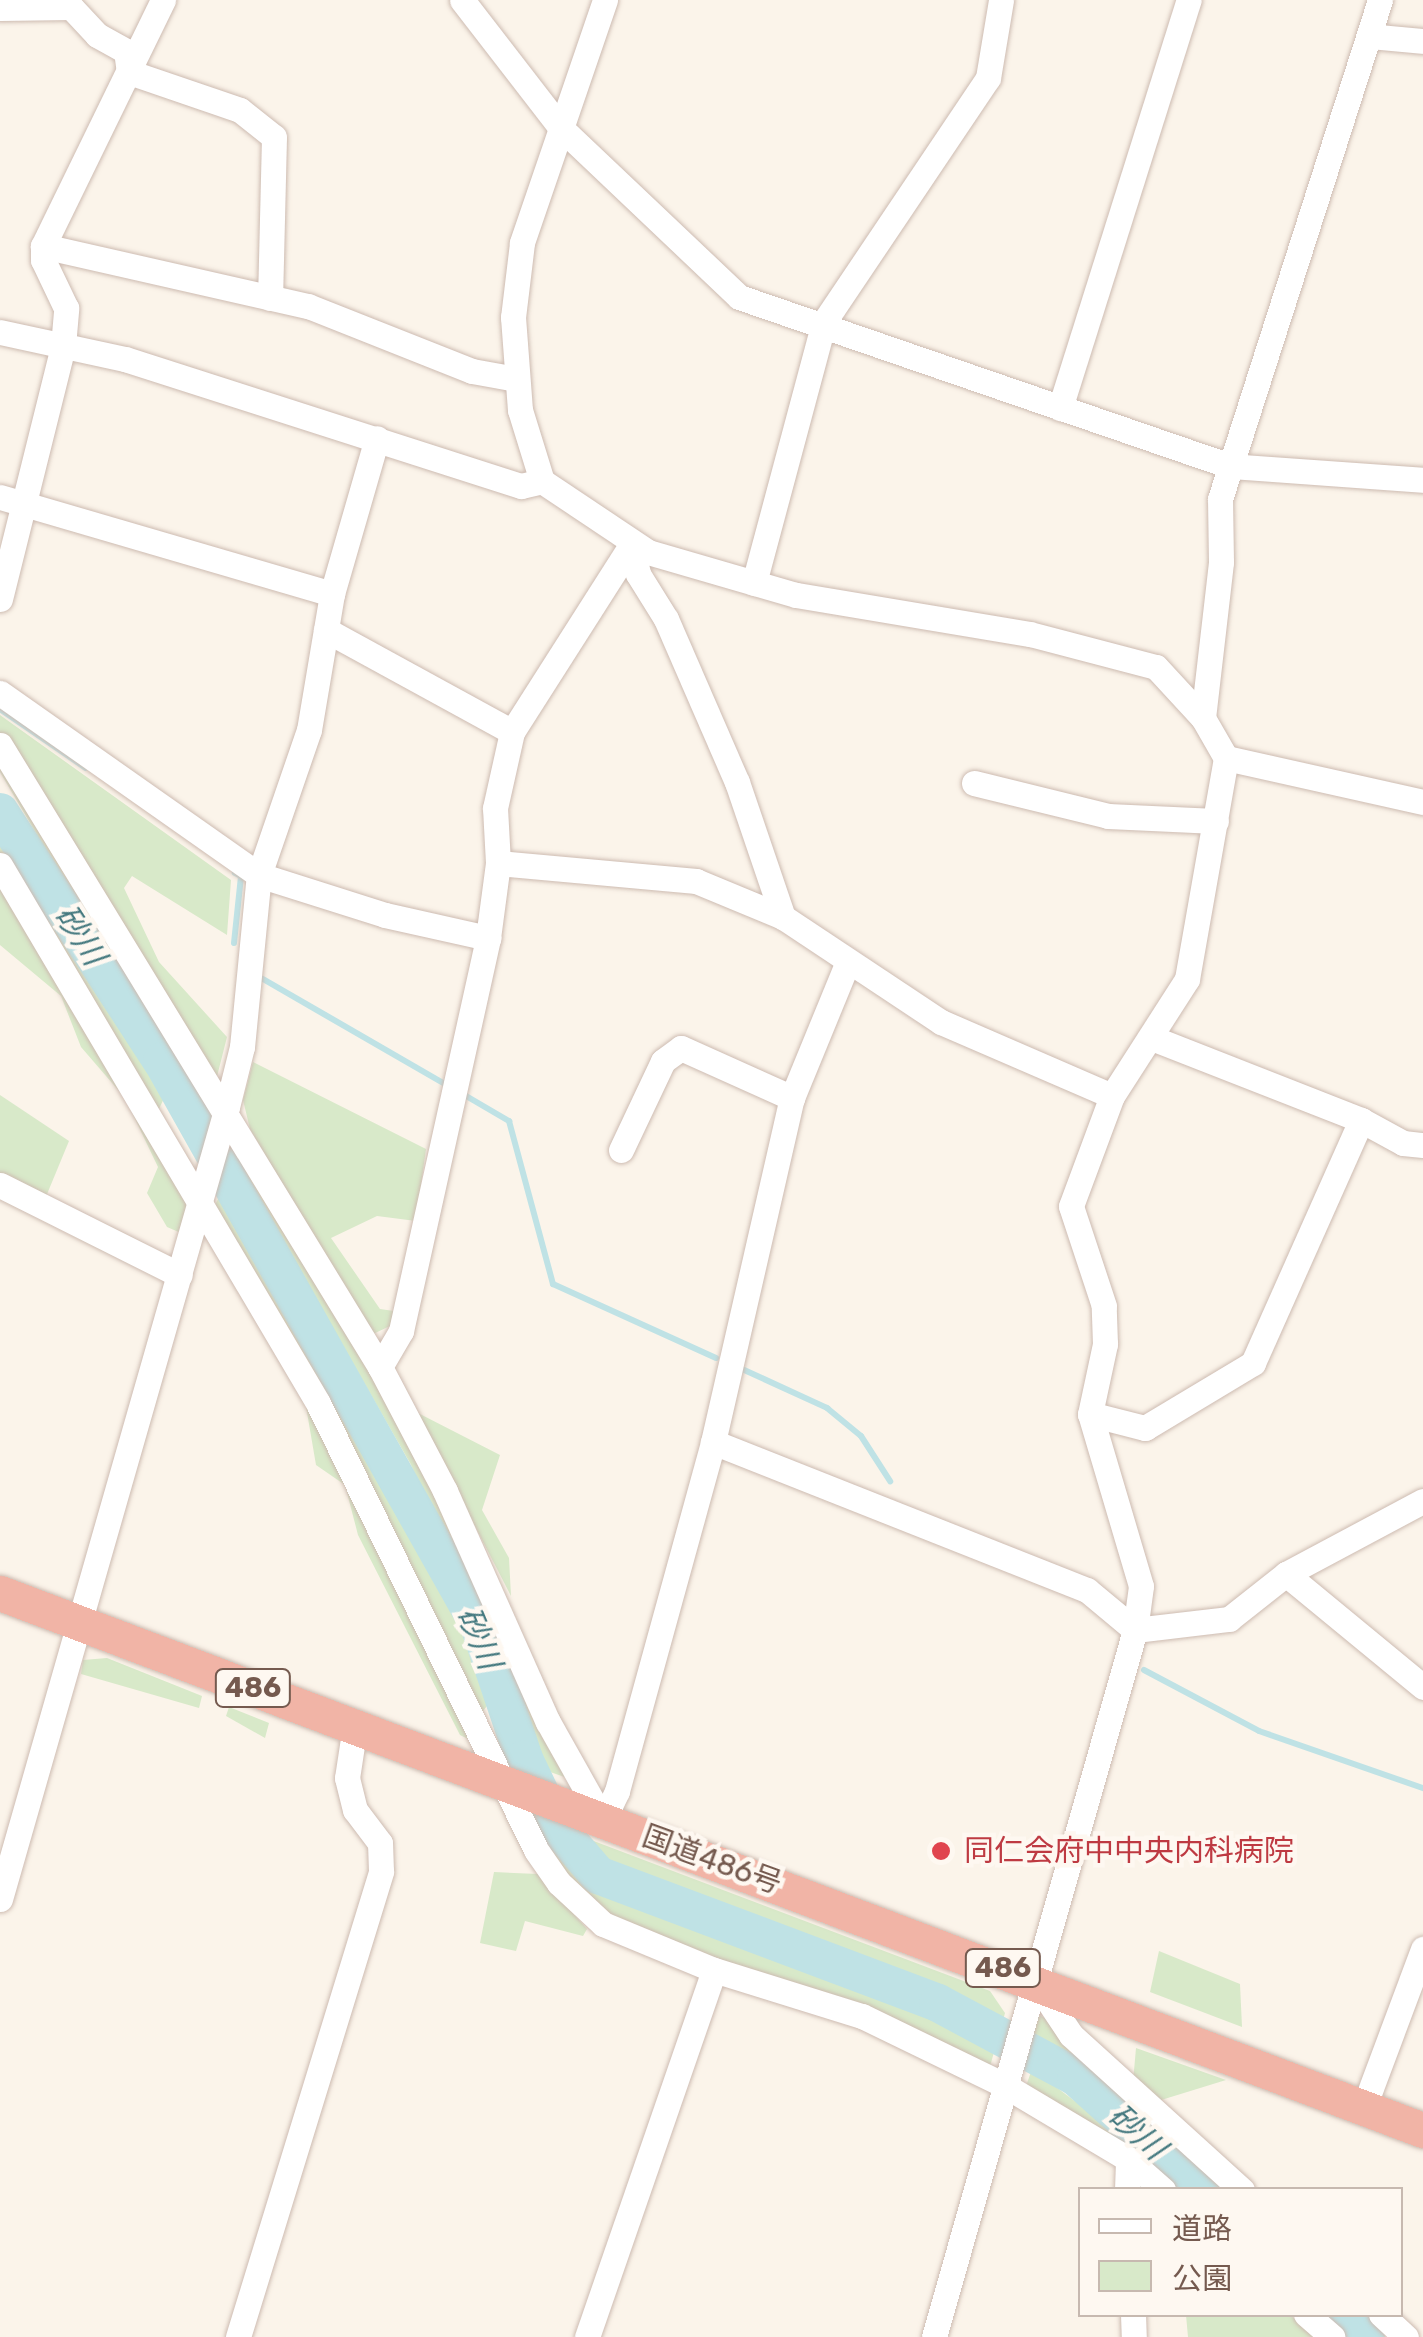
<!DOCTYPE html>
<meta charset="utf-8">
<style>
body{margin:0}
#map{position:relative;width:1423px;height:2337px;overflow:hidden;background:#fbf4ea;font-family:Rubik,"Noto Sans JP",sans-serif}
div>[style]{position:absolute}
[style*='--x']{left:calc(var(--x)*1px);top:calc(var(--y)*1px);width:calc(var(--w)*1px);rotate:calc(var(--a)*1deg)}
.green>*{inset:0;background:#d8e9c9}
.stream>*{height:6px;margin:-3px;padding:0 3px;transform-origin:3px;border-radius:3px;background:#bfe2e5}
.river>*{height:38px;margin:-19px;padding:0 19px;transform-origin:19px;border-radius:19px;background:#bfe2e5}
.roads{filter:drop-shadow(0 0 2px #cdbbb1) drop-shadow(0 0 2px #cdbbb1)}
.minor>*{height:25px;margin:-12.5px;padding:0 12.5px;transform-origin:12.5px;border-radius:12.5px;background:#fff}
.highway>*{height:35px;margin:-17.5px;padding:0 17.5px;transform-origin:17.5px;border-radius:17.5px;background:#f1b4a6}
.dots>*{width:28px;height:28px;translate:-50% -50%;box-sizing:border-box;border:5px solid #fef8f1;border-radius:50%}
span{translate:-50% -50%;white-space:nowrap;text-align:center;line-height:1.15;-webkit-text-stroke:9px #fef8f1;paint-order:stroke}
.shield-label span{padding:2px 8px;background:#fef8f1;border:2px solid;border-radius:8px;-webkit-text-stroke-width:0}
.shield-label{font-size:28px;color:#755a4f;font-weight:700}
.health-label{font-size:30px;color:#be3a42}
.left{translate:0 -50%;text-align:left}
.street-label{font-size:30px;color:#755a4f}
.water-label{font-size:32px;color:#467a80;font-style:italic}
.legend{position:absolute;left:1078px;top:2187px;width:325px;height:130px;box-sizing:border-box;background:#fef8f1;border:2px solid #c7b9b0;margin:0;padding:12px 18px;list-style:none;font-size:30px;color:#755a4f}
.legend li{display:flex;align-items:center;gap:20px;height:50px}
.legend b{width:50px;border:2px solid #c7b9b0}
</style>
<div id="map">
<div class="green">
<div style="clip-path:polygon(0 715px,231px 880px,227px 935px,132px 876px,124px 888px,159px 962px,227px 1037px,209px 1108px,175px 1070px,0 772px)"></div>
<div style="clip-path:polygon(0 834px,167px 1092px,158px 1111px,190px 1205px,181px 1233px,167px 1227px,147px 1193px,158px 1167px,125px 1098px,81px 1047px,61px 996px,0 945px)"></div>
<div style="clip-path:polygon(253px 1062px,426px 1149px,416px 1221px,377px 1216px,331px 1238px,380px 1309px,394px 1311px,390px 1326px,371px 1335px,250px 1129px,243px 1100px)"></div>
<div style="clip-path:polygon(0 1095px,69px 1141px,45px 1199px,0 1177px)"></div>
<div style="clip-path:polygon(236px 1137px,441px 1497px,573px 1780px,536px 1767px,487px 1626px,410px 1463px,241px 1168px)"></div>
<div style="clip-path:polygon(219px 1197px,341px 1398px,481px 1653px,487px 1706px,479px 1716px,212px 1211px)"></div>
<div style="clip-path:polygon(303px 1389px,476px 1743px,460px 1735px,358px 1535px,345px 1485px,316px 1465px)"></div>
<div style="clip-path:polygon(416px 1412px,500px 1455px,482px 1510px,509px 1558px,511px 1596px)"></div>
<div style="clip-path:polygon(107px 1658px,202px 1696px,199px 1708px,81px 1674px,83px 1660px)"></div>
<div style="clip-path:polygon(229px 1707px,269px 1723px,265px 1738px,226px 1716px)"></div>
<div style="clip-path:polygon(533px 1818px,990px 1991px,1005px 2013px,989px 2070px,612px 1919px,567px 1882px)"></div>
<div style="clip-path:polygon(494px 1872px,538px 1874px,587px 1929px,583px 1936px,525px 1921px,516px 1951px,480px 1943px)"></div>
<div style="clip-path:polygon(1159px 1951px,1240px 1984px,1242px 2027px,1150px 1992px)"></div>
<div style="clip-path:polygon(1036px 2014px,1050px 2020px,1235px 2189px,1216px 2189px,1093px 2078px,1030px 2044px)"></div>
<div style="clip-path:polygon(1136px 2048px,1226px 2080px,1158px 2101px,1133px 2082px)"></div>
<div style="clip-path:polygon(1032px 2069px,1181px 2181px,1191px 2189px,1175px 2189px,1026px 2086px)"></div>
<div style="clip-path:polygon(1186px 2315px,1290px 2315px,1315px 2337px,1188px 2337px)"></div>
</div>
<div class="stream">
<div style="--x:0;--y:709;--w:104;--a:34.5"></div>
<div style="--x:234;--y:943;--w:67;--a:-84"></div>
<div style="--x:241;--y:876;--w:7;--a:-153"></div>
<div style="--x:263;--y:979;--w:216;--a:30"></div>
<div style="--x:461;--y:1093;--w:56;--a:30.3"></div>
<div style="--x:509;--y:1121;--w:169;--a:74.9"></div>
<div style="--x:553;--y:1284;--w:179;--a:24.4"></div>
<div style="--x:742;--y:1369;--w:94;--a:24.6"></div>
<div style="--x:827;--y:1408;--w:44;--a:39.5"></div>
<div style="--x:861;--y:1436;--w:54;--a:57.2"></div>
<div style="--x:1144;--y:1670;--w:130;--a:27.9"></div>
<div style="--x:1259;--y:1731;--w:174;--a:19.2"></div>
</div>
<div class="river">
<div style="--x:0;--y:812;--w:297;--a:57"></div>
<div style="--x:162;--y:1061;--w:647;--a:60.66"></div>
<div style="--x:479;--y:1625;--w:141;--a:71.4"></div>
<div style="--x:524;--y:1759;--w:74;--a:64.5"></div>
<div style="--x:556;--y:1826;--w:65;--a:49.4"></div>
<div style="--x:598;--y:1875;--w:363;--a:20.6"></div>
<div style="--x:938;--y:2003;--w:157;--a:28.2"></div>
<div style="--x:1076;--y:2077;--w:169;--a:41.9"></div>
<div style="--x:1341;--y:2314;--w:34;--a:43"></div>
</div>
<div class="roads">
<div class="minor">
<div style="--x:462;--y:0;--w:162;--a:52.3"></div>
<div style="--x:561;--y:128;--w:245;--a:43.5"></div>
<div style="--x:739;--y:297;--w:519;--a:18.99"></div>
<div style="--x:1230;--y:466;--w:194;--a:4.1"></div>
<div style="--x:605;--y:0;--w:257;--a:108.9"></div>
<div style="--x:522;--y:243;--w:75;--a:96.9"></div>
<div style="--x:513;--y:317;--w:93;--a:85.7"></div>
<div style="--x:520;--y:410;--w:74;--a:72.8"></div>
<div style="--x:542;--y:481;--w:128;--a:33.8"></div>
<div style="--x:648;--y:552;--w:154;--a:16.2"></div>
<div style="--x:796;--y:595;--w:237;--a:9.5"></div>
<div style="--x:1030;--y:634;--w:130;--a:14.7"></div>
<div style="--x:1156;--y:667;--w:69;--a:47.3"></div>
<div style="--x:0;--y:8;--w:71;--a:-0.8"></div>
<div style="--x:71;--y:7;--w:38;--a:47"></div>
<div style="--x:97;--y:35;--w:33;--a:29"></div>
<div style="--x:126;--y:51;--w:21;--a:82"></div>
<div style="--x:129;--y:72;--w:117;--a:18.9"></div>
<div style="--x:240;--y:110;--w:43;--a:38.5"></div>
<div style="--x:274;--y:137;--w:161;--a:91.4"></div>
<div style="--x:1369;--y:36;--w:54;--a:5.3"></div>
<div style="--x:43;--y:246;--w:272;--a:12.8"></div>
<div style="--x:308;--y:306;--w:176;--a:21.6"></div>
<div style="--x:472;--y:371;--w:45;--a:10.3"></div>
<div style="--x:0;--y:332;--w:128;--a:12.2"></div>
<div style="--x:125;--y:359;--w:416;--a:17.8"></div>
<div style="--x:521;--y:486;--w:22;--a:-13"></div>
<div style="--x:1060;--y:408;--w:428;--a:-72.5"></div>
<div style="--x:0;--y:497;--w:346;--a:16.3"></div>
<div style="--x:631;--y:545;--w:30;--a:76"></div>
<div style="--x:638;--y:574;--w:53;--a:58.1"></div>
<div style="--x:666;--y:619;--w:178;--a:66.5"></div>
<div style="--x:737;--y:782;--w:143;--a:71.2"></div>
<div style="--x:754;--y:583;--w:270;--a:-75"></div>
<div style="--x:824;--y:322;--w:294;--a:-56.1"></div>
<div style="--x:988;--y:78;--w:79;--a:-80.5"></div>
<div style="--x:0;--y:599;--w:261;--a:-76"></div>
<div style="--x:63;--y:346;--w:38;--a:-85"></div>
<div style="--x:66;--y:308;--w:53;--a:-115.6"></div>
<div style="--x:43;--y:260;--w:14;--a:-90"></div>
<div style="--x:43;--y:246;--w:274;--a:-64"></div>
<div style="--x:326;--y:630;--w:212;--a:28.7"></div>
<div style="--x:0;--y:693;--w:317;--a:35.1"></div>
<div style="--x:259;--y:875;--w:132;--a:17.6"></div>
<div style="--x:385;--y:915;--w:106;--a:12.6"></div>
<div style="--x:0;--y:745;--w:729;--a:58.58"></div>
<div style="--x:380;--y:1367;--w:140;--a:62.3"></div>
<div style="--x:445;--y:1491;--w:253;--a:66"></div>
<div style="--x:548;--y:1722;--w:112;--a:60.7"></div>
<div style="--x:1226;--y:758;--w:202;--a:12.6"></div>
<div style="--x:974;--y:783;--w:138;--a:13.8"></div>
<div style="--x:1108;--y:816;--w:108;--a:2.7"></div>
<div style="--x:498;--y:863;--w:199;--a:5.2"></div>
<div style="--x:696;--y:881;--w:94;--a:22.5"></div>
<div style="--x:783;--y:917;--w:190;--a:33.6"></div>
<div style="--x:941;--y:1022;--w:186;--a:23.4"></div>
<div style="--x:0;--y:865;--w:625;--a:59.41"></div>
<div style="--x:318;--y:1403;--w:497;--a:64"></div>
<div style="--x:536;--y:1850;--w:40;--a:55.1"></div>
<div style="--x:559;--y:1883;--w:60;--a:43"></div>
<div style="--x:603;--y:1924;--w:120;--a:22.5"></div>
<div style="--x:714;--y:1970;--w:155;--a:17.3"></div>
<div style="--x:862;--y:2016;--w:158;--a:25.9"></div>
<div style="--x:1004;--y:2085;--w:144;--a:30.8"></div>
<div style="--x:1128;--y:2159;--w:47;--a:41.5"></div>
<div style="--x:1152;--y:1038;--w:225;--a:21.4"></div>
<div style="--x:1361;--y:1120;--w:48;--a:28.7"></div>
<div style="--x:1403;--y:1143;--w:20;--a:6"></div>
<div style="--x:621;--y:1150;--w:98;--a:-64.7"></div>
<div style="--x:663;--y:1061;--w:22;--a:-36"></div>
<div style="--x:681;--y:1048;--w:122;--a:24.2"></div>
<div style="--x:0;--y:1185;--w:201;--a:26.6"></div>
<div style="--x:380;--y:1367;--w:42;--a:-59.7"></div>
<div style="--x:401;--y:1331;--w:403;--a:-77.5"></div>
<div style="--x:488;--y:938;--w:76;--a:-82.4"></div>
<div style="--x:498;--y:863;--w:55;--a:-93.1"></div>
<div style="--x:495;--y:808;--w:78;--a:-77.4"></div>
<div style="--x:512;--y:732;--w:222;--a:-57.5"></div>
<div style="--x:1090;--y:1414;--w:57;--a:14.3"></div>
<div style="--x:1145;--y:1428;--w:126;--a:-31"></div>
<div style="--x:1253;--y:1363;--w:266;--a:-66"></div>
<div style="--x:713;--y:1442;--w:402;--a:21.6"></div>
<div style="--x:1087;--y:1590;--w:62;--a:39.8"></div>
<div style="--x:1135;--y:1630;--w:95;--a:-6.7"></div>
<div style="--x:1229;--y:1619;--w:73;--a:-38.3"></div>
<div style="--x:1286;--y:1574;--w:155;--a:-28.1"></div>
<div style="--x:1286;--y:1574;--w:178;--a:39.5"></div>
<div style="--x:603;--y:1820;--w:32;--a:-64"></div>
<div style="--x:617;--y:1791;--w:362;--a:-74.6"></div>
<div style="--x:713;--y:1442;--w:353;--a:-77.1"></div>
<div style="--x:792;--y:1098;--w:145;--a:-67.7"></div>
<div style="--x:0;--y:1899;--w:824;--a:-74.01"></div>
<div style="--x:227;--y:1107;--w:62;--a:-76"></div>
<div style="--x:242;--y:1047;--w:173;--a:-84.4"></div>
<div style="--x:259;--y:875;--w:153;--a:-71"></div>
<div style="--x:309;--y:730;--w:138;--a:-80.4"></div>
<div style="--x:332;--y:594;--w:162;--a:-73.9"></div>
<div style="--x:1037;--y:1984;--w:61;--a:56.3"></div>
<div style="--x:1071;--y:2035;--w:231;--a:42.2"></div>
<div style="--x:1364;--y:2107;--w:169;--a:-69.5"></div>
<div style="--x:1127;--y:2190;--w:31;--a:-88"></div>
<div style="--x:1133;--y:2314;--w:23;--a:88"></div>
<div style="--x:1306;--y:2314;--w:35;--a:41"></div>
<div style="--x:1381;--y:2314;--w:34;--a:43"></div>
<div style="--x:238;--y:2337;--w:487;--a:-72.9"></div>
<div style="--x:381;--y:1871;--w:28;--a:-92"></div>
<div style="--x:380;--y:1843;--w:41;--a:-127.1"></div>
<div style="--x:355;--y:1810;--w:33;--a:-104"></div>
<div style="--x:347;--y:1778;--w:53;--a:-81.3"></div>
<div style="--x:587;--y:2337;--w:388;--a:-70.9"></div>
<div style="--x:934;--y:2337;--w:735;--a:-74.13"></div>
<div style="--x:1135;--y:1630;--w:44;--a:-82.2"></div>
<div style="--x:1141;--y:1586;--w:179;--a:-106.5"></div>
<div style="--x:1090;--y:1414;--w:72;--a:-77.9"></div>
<div style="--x:1105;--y:1344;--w:38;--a:-92"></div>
<div style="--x:1104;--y:1306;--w:105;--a:-108.3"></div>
<div style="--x:1071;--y:1206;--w:117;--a:-69.6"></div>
<div style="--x:1112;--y:1096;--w:139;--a:-57.3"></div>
<div style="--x:1187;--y:979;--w:224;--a:-80"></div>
<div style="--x:1226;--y:758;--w:46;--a:-119.9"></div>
<div style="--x:1203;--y:718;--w:157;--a:-83.4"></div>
<div style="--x:1221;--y:562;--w:63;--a:-90.9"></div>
<div style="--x:1220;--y:499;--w:524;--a:-72.22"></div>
</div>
<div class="highway">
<div style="--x:0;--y:1593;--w:1521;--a:20.68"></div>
</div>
</div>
<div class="dots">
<div style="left:941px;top:1851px;background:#e0444e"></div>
</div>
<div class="shield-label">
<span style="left:253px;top:1688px">486</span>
<span style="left:1003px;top:1968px">486</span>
</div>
<div class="health-label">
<span class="left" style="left:964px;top:1851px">同仁会府中中央内科病院</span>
</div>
<div class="street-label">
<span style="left:712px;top:1860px;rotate:20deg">国道486号</span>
</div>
<div class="water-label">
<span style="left:80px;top:935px;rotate:57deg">砂川</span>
<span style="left:479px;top:1638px;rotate:67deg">砂川</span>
<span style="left:1137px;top:2132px;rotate:42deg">砂川</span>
</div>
<ul class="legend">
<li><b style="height:12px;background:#fff"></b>道路</li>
<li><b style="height:28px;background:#d8e9c9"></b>公園</li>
</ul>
</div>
